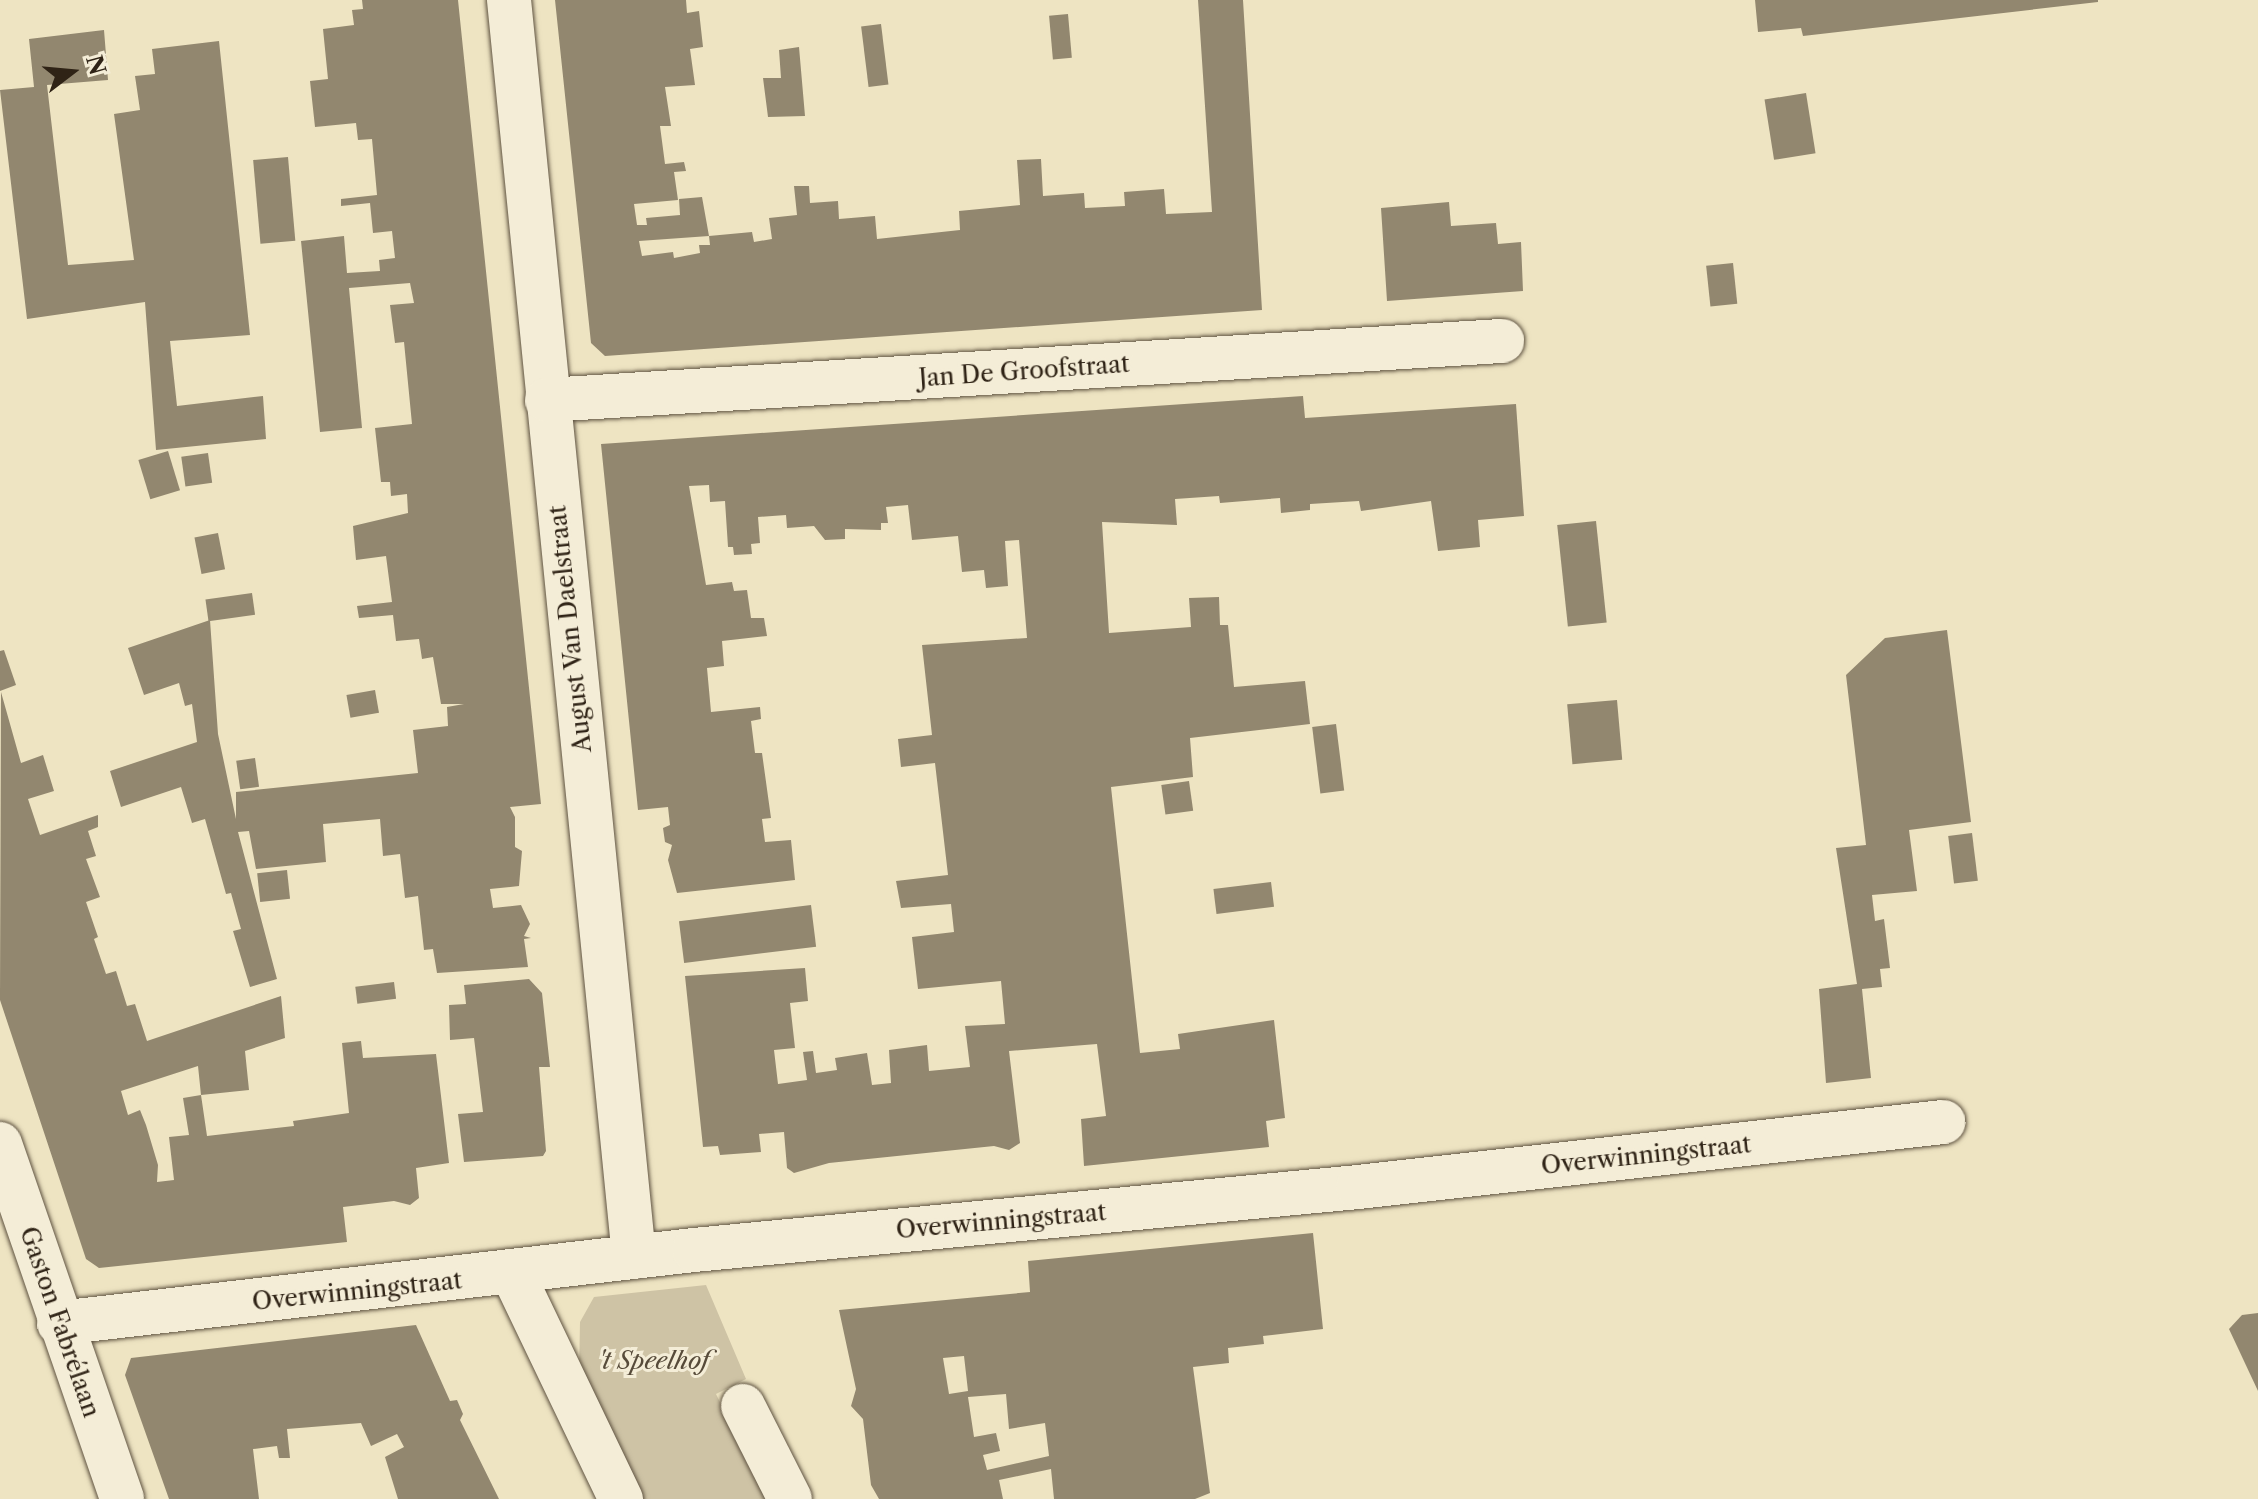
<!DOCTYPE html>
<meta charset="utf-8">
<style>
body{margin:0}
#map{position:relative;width:2258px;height:1499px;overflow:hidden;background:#eee4c2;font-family:"Libre Caslon Text",serif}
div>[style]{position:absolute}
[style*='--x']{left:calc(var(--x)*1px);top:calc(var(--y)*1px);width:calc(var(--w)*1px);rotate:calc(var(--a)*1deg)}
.green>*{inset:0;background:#cec3a5}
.building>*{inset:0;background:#92876f;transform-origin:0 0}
.roads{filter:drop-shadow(0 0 2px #5f5341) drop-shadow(0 0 2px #5f5341)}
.street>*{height:44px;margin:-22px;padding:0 22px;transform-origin:22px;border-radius:22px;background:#f4edd7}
span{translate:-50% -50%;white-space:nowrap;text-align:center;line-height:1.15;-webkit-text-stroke:6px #f4edd7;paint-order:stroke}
.street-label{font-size:24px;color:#2f2316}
.park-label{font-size:24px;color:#574b3a;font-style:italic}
.north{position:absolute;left:32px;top:32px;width:80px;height:80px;-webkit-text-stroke:6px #f4edd7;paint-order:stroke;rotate:74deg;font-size:22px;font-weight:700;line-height:32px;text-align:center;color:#2f2316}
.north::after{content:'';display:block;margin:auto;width:28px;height:36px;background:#2f2316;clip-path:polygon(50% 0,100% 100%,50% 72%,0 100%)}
</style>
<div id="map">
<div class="green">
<div style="clip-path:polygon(706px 1285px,746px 1379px,716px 1394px,767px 1499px,640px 1499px,579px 1374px,580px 1322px,594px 1297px)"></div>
</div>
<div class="building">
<div style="clip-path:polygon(362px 0,458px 0,541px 804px,510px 807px,515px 817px,515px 847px,522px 851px,519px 886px,490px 889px,493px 908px,521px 905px,530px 924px,524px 936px,531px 938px,524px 939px,528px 967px,437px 973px,433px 949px,424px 950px,418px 896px,405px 898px,400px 854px,383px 856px,380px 819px,323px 824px,326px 862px,256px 869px,249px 831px,238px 832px,277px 979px,250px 987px,233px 931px,241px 929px,231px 893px,226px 894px,205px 819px,192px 823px,181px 787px,121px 807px,110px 771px,197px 742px,192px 704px,185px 706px,179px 683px,144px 695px,128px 648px,210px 620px,218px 734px,236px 819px,236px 792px,418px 773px,413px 730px,448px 726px,447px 707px,464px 704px,441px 704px,433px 657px,422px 659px,419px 639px,396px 641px,393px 615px,359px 618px,357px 606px,392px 602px,386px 556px,356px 560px,353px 526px,408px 513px,407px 494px,391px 496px,390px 482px,381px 482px,375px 428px,412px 424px,404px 342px,395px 343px,390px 305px,414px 303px,410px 283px,349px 288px,362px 428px,320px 432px,301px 241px,344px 236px,347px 273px,380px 271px,379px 260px,395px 258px,392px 231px,373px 233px,370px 203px,341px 206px,341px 199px,377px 195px,372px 139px,358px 140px,356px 123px,315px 127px,310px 81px,328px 79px,323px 29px,354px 25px,352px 10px,363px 9px)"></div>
<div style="clip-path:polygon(555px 0,686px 0,687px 13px,699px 11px,703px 47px,690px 49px,695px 85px,665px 87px,671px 126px,660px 126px,665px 164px,684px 162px,686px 171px,674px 172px,678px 200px,634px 204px,637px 225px,647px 225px,646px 218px,680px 215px,679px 199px,702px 197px,709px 236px,639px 241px,642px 256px,673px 252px,674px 258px,700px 253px,699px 245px,710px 245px,709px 236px,752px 232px,754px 242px,772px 239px,769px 218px,797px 215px,794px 186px,809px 186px,810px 203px,838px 201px,839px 219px,875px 216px,877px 239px,960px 230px,959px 211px,1020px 205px,1017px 160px,1041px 159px,1043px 196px,1084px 193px,1085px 208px,1125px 206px,1124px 192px,1164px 189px,1166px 214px,1212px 212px,1198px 0,1243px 0,1262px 310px,605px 356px,591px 343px)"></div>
<div style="clip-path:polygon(1755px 0,2098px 0,2098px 2px,1803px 36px,1801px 28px,1758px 32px)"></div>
<div style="left:1068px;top:14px;width:44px;height:19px;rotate:85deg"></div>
<div style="left:881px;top:24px;width:61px;height:20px;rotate:83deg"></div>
<div style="clip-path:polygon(104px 30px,108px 80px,47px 85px,68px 265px,134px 260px,114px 114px,140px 110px,135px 76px,155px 74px,152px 49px,219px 41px,250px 335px,170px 341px,177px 406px,263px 396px,266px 439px,156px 450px,145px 302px,27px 319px,0 90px,34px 87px,29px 39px)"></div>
<div style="clip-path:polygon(799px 47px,805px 116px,768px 117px,763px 78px,781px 78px,779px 50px)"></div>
<div style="left:1806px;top:93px;width:61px;height:42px;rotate:81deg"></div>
<div style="left:288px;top:157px;width:84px;height:35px;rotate:85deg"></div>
<div style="clip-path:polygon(1449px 202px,1451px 226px,1496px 223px,1498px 244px,1521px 242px,1523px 291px,1387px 301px,1381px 208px)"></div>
<div style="left:1733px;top:263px;width:41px;height:27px;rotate:84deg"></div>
<div style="clip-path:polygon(1303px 396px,1305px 418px,1516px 404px,1524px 516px,1478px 520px,1480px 547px,1438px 551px,1431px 501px,1361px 511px,1359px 501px,1310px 504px,1310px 510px,1281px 513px,1280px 498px,1220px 503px,1219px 496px,1175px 499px,1177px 525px,1102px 522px,1109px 633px,1191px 627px,1189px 598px,1219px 597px,1220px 625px,1228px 625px,1234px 687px,1305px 681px,1310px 724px,1190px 738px,1193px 777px,1111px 787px,1140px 1053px,1180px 1049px,1178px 1034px,1274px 1020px,1285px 1118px,1266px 1121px,1269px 1147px,1084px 1166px,1081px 1119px,1106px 1116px,1097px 1044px,1009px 1051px,1020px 1143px,1009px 1150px,994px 1146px,829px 1163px,794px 1173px,787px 1168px,784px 1132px,759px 1134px,761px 1152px,720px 1155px,718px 1146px,703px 1147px,685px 976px,805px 968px,808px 1001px,790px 1003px,795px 1048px,774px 1050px,778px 1084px,807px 1080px,803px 1052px,813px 1051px,816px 1073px,837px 1070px,835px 1058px,867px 1053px,872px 1085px,891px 1083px,889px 1050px,927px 1045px,929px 1071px,970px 1067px,965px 1026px,1005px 1024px,1001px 981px,918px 989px,912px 937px,954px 932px,951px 904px,901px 908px,896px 881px,948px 875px,935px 763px,901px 767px,898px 739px,932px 735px,922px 645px,1027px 638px,1019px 540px,1005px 541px,1008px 586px,986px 588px,984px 570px,962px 572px,958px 536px,912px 540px,908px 505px,886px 507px,888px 523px,881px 523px,881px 530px,845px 529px,845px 539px,825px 540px,814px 526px,787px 528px,786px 515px,758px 517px,760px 543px,751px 544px,752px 554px,734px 555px,733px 547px,728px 547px,725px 501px,710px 502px,709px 485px,689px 486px,706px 585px,732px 582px,734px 591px,747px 590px,751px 618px,764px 618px,767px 636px,722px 641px,724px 666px,707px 668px,711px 712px,760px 707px,761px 719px,751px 721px,755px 753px,762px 753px,771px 818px,762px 819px,765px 842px,791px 840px,795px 880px,677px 893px,668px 860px,672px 845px,665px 842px,663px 828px,670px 825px,668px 807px,638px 810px,601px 444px)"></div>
<div style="left:168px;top:451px;width:41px;height:31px;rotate:73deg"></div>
<div style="left:208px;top:453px;width:30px;height:27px;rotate:82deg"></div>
<div style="left:1596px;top:521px;width:102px;height:39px;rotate:84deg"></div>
<div style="left:218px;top:533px;width:37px;height:24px;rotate:79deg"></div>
<div style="left:252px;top:593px;width:22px;height:47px;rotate:82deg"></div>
<div style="clip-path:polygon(1947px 630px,1971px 822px,1909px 830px,1917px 891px,1872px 895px,1875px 921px,1884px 919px,1890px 968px,1880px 969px,1882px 987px,1862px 989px,1871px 1078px,1826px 1083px,1819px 989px,1857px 984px,1836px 848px,1866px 845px,1846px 675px,1885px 638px)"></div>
<div style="clip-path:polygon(4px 650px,16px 685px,0 691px,0 651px)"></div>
<div style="left:375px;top:690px;width:23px;height:29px;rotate:80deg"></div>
<div style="clip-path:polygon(1px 692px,21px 763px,43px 755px,54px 791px,28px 799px,40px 835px,98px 815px,98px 827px,88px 831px,96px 856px,86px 859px,100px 897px,86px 902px,98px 937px,94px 939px,106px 974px,116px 971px,127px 1006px,135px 1004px,147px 1041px,281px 996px,285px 1038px,245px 1051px,249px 1090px,201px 1095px,198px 1066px,121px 1091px,128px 1115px,140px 1110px,146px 1125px,158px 1165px,157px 1182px,174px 1180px,169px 1137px,189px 1135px,183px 1098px,201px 1095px,207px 1136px,294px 1126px,293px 1121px,349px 1113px,342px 1043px,361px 1041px,363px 1058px,436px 1054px,449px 1163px,416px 1168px,419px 1198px,410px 1205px,394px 1201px,343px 1207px,347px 1242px,99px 1268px,86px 1259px,0 1000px)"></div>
<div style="left:1617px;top:700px;width:60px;height:50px;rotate:85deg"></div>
<div style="left:1336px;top:724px;width:67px;height:24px;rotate:83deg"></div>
<div style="left:255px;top:758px;width:29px;height:19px;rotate:82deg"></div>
<div style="left:1189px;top:781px;width:30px;height:28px;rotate:82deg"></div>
<div style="left:1972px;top:833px;width:48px;height:24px;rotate:83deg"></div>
<div style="left:287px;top:870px;width:29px;height:30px;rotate:84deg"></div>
<div style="left:1271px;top:882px;width:25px;height:58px;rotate:83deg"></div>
<div style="left:811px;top:905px;width:42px;height:133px;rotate:83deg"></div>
<div style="clip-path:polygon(529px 979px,542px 993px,550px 1067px,539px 1067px,546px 1151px,543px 1156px,464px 1162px,458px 1114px,483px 1112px,474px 1038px,450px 1040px,449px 1005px,466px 1004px,464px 985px)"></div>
<div style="left:394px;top:982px;width:17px;height:39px;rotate:83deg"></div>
<div style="clip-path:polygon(evenodd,1313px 1233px,1323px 1329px,1263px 1336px,1264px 1344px,1228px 1348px,1229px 1363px,1193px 1367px,1210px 1493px,1195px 1499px,1054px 1499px,1051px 1469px,999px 1480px,1003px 1499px,879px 1499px,871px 1485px,863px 1419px,851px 1406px,856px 1389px,839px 1310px,1030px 1292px,1028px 1261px,1313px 1233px,964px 1356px,968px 1391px,949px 1394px,943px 1358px,964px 1356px,1313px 1233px,1006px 1394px,1009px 1429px,1045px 1423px,1049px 1456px,987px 1470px,983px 1455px,1000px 1451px,996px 1433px,974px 1437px,968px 1397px,1006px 1394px)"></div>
<div style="clip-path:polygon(2258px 1313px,2258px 1391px,2229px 1329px,2242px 1315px)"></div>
<div style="clip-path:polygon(416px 1325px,450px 1401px,457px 1400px,463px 1414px,460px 1420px,499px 1499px,398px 1499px,385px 1457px,404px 1447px,397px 1434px,371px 1446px,361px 1423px,287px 1429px,290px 1458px,279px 1458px,277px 1446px,253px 1449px,259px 1499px,169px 1499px,125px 1375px,131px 1358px)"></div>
</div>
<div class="roads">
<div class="street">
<div style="--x:509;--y:0;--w:1263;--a:84.32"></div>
<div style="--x:547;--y:400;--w:957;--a:-3.54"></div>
<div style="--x:0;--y:1144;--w:375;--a:71"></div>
<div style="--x:513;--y:1274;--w:250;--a:64.4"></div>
<div style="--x:59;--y:1323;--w:639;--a:-6.56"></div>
<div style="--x:694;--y:1250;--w:667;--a:-5.42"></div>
<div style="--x:1358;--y:1187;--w:589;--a:-6.34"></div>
<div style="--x:743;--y:1406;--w:104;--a:63.2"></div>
</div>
</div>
<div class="street-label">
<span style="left:1024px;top:371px;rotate:-4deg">Jan De Groofstraat</span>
<span style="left:570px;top:629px;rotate:-96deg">August Van Daelstraat</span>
<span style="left:1646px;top:1155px;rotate:-6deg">Overwinningstraat</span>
<span style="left:1001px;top:1221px;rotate:-5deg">Overwinningstraat</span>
<span style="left:357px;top:1291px;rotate:-6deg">Overwinningstraat</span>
<span style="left:60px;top:1322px;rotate:71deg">Gaston Fabrélaan</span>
</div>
<div class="park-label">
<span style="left:653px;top:1361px">'t Speelhof</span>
</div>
<div class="north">N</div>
</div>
